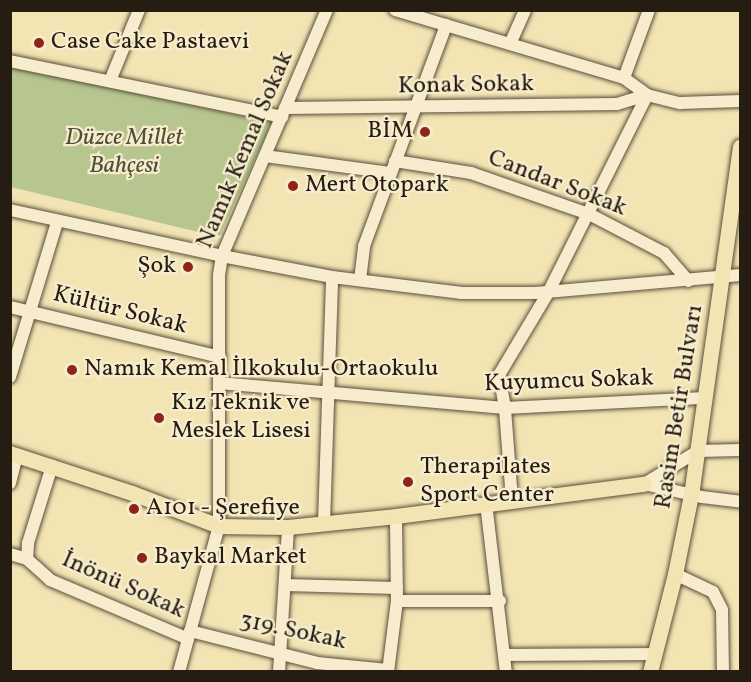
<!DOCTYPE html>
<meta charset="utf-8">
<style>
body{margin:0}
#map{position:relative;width:751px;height:682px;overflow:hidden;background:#f2e4b3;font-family:Vollkorn,serif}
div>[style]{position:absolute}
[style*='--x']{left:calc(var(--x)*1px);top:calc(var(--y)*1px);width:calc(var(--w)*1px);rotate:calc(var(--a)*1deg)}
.green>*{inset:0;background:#b7c58f}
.roads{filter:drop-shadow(0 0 2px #594f3a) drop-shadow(0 0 2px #594f3a)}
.minor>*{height:12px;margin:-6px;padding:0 6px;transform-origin:6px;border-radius:6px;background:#f7edce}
.major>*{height:15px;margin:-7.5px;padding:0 7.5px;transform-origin:7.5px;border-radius:7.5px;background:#f2e4b3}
.dots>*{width:16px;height:16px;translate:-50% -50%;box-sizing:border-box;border:3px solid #f7edce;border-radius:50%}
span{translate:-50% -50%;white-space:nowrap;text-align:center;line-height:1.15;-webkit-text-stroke:4.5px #f7edce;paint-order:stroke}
.poi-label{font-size:24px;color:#261d12}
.left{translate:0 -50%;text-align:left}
.right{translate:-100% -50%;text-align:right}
.street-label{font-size:24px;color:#261d12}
.park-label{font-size:24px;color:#524f38;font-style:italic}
.frame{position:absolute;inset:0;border:12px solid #261d12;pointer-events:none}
</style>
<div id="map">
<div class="green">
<div style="clip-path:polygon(11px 67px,272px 122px,219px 237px,11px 187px)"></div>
</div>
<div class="roads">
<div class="minor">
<div style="--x:395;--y:10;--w:239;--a:16.5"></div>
<div style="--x:624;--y:78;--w:29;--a:36"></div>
<div style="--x:647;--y:95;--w:34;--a:14"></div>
<div style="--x:680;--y:103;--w:60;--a:-1.9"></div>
<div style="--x:510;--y:44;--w:37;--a:-66"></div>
<div style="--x:10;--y:61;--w:278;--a:11.6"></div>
<div style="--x:624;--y:78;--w:72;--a:-69.8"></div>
<div style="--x:110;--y:81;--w:77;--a:-67.8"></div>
<div style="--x:285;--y:108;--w:332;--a:-0.7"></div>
<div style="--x:617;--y:104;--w:31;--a:-17"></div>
<div style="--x:265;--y:156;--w:126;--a:7.7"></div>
<div style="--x:395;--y:161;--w:77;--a:9"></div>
<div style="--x:471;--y:173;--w:125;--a:19.2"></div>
<div style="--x:589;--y:214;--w:85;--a:27.5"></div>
<div style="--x:664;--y:253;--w:37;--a:49"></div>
<div style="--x:10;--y:210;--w:217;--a:12.2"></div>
<div style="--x:222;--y:256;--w:112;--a:10.8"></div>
<div style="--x:332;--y:277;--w:131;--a:7"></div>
<div style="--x:462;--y:293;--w:73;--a:0"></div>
<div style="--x:535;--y:293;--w:206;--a:-5"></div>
<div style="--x:360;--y:280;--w:34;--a:-83"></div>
<div style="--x:364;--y:246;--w:236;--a:-69.6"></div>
<div style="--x:10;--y:307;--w:216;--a:13.4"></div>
<div style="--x:10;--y:377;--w:162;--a:-73.1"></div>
<div style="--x:219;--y:383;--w:287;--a:5"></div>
<div style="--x:505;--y:408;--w:200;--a:-2.9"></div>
<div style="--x:10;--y:483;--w:29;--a:-76"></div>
<div style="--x:644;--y:484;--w:63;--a:-31.4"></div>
<div style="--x:698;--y:451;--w:42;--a:-1.4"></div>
<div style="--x:644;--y:484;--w:59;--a:12.6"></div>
<div style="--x:702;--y:497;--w:38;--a:7"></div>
<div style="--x:512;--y:500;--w:92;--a:-94.4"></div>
<div style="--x:505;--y:408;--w:34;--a:-100"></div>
<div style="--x:499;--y:375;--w:98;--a:-59.2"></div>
<div style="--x:549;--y:291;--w:219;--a:-63.4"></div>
<div style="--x:486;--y:503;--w:170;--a:83.3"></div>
<div style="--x:324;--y:523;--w:246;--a:-88.1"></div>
<div style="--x:10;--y:554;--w:18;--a:16"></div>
<div style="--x:27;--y:559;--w:31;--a:42"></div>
<div style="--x:50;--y:580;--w:150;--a:23.1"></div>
<div style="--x:27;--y:559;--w:16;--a:-86"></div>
<div style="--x:28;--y:543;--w:81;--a:-72.7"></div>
<div style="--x:675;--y:574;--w:42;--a:25.3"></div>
<div style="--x:713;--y:592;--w:20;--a:63"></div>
<div style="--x:722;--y:610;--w:62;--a:89.1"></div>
<div style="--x:285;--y:585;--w:112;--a:1.5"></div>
<div style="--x:397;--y:601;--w:103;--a:0"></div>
<div style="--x:190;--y:631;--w:131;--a:14.1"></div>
<div style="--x:317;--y:663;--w:71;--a:5.6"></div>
<div style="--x:506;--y:655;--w:149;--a:-0.4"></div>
<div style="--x:179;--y:672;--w:151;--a:-74.7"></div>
<div style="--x:219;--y:526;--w:251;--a:-90"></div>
<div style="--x:219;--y:275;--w:19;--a:-81"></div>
<div style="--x:222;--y:256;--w:267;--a:-66.9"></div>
<div style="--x:279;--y:672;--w:145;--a:-86.4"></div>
<div style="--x:388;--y:672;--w:72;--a:-82.8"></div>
<div style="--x:397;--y:601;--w:85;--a:-90.7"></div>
</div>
<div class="major">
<div style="--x:10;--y:453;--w:128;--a:18.2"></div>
<div style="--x:132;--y:493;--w:93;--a:20.8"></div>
<div style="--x:219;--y:526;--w:69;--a:0.8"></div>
<div style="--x:288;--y:527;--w:109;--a:-5.8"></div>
<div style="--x:396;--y:516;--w:250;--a:-7.4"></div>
<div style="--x:650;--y:672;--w:101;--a:-75.7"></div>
<div style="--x:675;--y:574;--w:81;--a:-78.6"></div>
<div style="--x:691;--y:495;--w:352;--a:-82"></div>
</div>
</div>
<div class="dots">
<div style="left:39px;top:43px;background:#8f2418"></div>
<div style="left:425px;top:132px;background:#8f2418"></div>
<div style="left:293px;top:186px;background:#8f2418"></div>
<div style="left:188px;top:267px;background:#8f2418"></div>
<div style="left:72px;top:370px;background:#8f2418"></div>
<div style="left:159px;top:418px;background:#8f2418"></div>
<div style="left:408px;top:482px;background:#8f2418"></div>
<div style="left:134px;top:509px;background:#8f2418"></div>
<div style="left:142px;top:558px;background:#8f2418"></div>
</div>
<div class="poi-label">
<span class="left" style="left:51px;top:43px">Case Cake Pastaevi</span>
<span class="right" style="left:413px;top:132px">BİM</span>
<span class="left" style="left:305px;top:186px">Mert Otopark</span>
<span class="right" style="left:176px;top:267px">Şok</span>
<span class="left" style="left:84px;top:370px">Namık Kemal İlkokulu-Ortaokulu</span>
<span class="left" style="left:171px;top:418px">Kız Teknik ve<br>Meslek Lisesi</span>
<span class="left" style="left:420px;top:482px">Therapilates<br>Sport Center</span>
<span class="left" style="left:146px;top:509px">A101 - Şerefiye</span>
<span class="left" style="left:154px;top:558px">Baykal Market</span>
</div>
<div class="street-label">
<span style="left:466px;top:86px;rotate:-1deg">Konak Sokak</span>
<span style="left:246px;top:150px;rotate:-67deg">Namık Kemal Sokak</span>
<span style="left:557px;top:184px;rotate:21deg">Candar Sokak</span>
<span style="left:120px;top:311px;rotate:14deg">Kültür Sokak</span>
<span style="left:569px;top:382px;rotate:-2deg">Kuyumcu Sokak</span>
<span style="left:680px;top:407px;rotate:-81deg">Rasim Betir Bulvarı</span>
<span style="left:123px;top:586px;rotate:24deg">İnönü Sokak</span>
<span style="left:293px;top:632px;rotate:12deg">319. Sokak</span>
</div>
<div class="park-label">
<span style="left:124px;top:153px">Düzce Millet<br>Bahçesi</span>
</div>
<div class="frame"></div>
</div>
